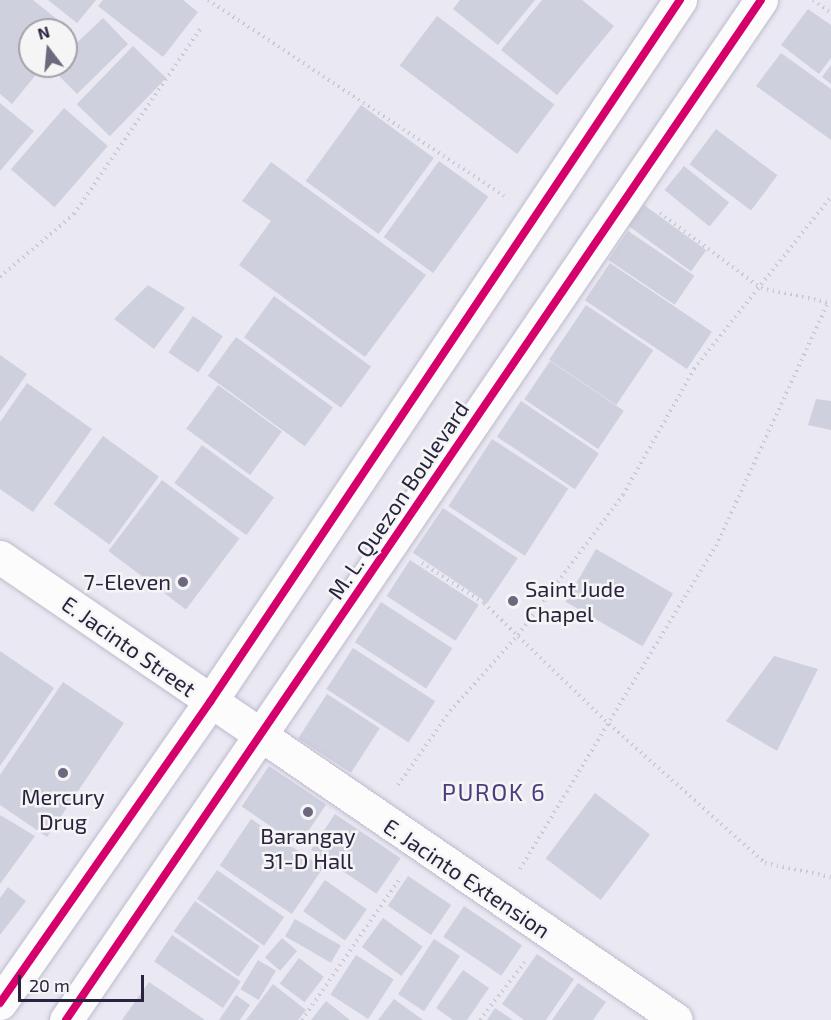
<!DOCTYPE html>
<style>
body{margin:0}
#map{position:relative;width:831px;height:1020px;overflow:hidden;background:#eae8f2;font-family:"Exo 2",sans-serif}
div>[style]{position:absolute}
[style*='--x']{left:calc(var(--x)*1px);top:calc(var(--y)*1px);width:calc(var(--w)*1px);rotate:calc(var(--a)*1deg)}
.building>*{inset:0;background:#cfd0de;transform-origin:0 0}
.path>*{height:4px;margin-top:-2px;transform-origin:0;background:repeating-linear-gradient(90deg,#cac9cf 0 1.5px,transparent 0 6px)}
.roads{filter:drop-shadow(0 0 2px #bfbacd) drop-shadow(0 0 2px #bfbacd)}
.minor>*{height:32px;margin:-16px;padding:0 16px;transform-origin:16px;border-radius:16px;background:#fcfcfd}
.tertiary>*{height:33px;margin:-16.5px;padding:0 16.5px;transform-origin:16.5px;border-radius:16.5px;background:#fcfcfd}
.primary>*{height:33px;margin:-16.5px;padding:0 16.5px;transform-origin:16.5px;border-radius:16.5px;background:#fcfcfd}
.cycleway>*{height:8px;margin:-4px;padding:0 4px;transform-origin:4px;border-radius:4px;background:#d6006c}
.dots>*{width:16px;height:16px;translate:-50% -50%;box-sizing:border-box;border:3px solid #f5f5f5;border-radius:50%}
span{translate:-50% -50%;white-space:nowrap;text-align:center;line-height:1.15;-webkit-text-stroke:5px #f5f5f5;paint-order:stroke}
.street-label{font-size:22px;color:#2a2340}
.poi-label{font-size:22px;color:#2a2340}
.right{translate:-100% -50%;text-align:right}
.left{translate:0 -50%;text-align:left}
.neighbourhood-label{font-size:24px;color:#4e3d7e;letter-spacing:1.5px}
.north{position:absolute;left:18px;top:18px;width:60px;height:60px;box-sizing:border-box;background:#f5f5f5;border:2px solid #a4a1ad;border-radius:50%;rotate:344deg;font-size:16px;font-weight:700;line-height:24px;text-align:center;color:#2a2340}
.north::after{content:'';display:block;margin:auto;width:21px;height:27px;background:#6d687e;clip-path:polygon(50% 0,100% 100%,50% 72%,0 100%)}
.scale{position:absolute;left:18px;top:975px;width:126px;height:27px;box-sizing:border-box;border:3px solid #2a2340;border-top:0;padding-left:8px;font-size:18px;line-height:21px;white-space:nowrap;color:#2a2340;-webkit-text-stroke:4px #f5f5f5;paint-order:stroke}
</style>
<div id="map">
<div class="building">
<div style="clip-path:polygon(0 0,33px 0,72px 31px,66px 38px,66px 30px,30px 30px,30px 66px,43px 66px,12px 104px,0 94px)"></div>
<div style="clip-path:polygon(48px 0,96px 0,77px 23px)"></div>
<div style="clip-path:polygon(103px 0,183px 0,198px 12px,163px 57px,98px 6px)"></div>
<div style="clip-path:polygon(460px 0,535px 0,498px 45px,453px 9px)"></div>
<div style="clip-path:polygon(542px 0,582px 0,614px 26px,557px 95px,501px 50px)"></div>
<div style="clip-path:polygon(808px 9px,831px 25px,831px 58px,819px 74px,781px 45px)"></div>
<div style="left:437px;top:16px;width:147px;height:62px;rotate:37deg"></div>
<div style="clip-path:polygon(103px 18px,128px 44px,77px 94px,51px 68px,66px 66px,66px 53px)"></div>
<div style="left:133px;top:46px;width:46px;height:81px;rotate:44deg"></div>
<div style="clip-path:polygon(781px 53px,831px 89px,831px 140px,756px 86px)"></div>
<div style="clip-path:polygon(831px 65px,831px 84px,822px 77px)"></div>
<div style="clip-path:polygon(0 103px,34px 131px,0 171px)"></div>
<div style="left:361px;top:105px;width:90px;height:94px;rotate:36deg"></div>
<div style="left:64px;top:108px;width:58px;height:81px;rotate:41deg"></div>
<div style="left:716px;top:129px;width:77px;height:44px;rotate:37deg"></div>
<div style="left:439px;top:161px;width:61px;height:94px;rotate:36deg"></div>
<div style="clip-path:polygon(271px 162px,426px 275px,365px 357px,239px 265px,271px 221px,242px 201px)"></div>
<div style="left:684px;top:166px;width:58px;height:31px;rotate:39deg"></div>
<div style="left:644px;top:205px;width:77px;height:26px;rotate:36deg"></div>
<div style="left:628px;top:231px;width:80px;height:35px;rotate:34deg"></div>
<div style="left:610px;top:263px;width:123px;height:45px;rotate:34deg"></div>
<div style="clip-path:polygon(148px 285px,185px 308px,154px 349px,114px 319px)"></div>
<div style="left:274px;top:296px;width:120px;height:51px;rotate:36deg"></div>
<div style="left:586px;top:305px;width:81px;height:66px;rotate:34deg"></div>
<div style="left:193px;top:316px;width:36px;height:44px;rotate:34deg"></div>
<div style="left:236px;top:337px;width:120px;height:48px;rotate:36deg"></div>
<div style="clip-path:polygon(0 355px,27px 374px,0 412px)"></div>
<div style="left:550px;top:361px;width:89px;height:46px;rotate:34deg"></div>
<div style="clip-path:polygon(27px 383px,92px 429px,33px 512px,0 489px,0 422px)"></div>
<div style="left:218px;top:385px;width:79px;height:54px;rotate:36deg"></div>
<div style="clip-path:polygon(816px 399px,831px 401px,831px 430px,808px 425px)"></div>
<div style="left:521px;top:401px;width:94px;height:43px;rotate:34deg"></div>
<div style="left:103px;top:436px;width:69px;height:84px;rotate:36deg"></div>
<div style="left:492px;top:439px;width:91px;height:80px;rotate:33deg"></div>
<div style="left:202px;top:445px;width:89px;height:47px;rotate:36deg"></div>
<div style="left:162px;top:480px;width:97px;height:89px;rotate:37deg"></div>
<div style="left:443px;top:508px;width:90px;height:54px;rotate:34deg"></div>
<div style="left:596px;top:549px;width:89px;height:61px;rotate:30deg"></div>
<div style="left:410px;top:560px;width:82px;height:43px;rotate:33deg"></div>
<div style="left:381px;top:602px;width:85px;height:48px;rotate:33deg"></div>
<div style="left:353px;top:648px;width:98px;height:49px;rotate:33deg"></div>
<div style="clip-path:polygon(0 651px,54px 688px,0 766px)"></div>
<div style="clip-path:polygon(774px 656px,818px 669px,777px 751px,726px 721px)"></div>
<div style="clip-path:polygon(63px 682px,124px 723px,47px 837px,0 805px,0 775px)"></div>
<div style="left:327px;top:694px;width:63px;height:53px;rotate:33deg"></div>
<div style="left:269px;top:766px;width:69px;height:49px;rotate:34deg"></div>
<div style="left:595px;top:793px;width:69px;height:82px;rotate:37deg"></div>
<div style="left:335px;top:814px;width:79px;height:43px;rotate:34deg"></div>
<div style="clip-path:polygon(0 815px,35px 836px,0 884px)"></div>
<div style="left:251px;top:819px;width:87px;height:56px;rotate:34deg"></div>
<div style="left:217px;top:870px;width:82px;height:35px;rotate:35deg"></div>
<div style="left:408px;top:876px;width:52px;height:36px;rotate:34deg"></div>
<div style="left:325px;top:880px;width:51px;height:38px;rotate:35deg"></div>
<div style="clip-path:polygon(8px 887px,26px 901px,0 935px,0 898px)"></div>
<div style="left:195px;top:901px;width:79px;height:37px;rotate:35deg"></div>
<div style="left:464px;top:906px;width:70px;height:37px;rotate:34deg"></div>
<div style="left:383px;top:918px;width:49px;height:36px;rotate:36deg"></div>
<div style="left:295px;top:919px;width:53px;height:20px;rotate:30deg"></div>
<div style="left:172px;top:935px;width:83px;height:32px;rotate:34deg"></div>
<div style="left:282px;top:938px;width:20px;height:26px;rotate:41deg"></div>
<div style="left:434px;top:939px;width:31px;height:66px;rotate:33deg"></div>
<div style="clip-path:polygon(537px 954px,574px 979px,546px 1020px,524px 1020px,502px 1004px)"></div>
<div style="left:356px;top:955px;width:45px;height:47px;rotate:33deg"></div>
<div style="left:299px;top:958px;width:31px;height:32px;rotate:37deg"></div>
<div style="left:258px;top:960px;width:21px;height:34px;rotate:31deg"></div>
<div style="clip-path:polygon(463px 970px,489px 988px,467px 1020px,453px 1020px,436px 1008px)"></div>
<div style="clip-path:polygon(149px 982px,205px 1020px,122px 1020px)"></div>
<div style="clip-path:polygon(578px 983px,606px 1002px,593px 1020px,552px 1020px)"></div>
<div style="clip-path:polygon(273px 984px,306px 1010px,298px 1020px,246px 1020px)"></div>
<div style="clip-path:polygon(236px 995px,250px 1005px,240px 1020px,219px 1020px)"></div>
<div style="clip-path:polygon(394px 999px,423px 1020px,378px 1020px)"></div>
<div style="clip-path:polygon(326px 1001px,350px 1020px,311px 1020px)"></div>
<div style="clip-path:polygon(495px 1008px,513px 1020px,487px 1020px)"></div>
</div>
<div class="path">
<div style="--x:208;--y:0;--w:355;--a:33.5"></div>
<div style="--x:813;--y:0;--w:22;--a:36"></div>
<div style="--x:660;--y:213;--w:126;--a:36.6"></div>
<div style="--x:761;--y:288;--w:72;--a:12.1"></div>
<div style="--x:0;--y:277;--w:97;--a:-40.4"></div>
<div style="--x:74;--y:214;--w:224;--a:-55.7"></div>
<div style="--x:422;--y:563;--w:74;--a:32.8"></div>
<div style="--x:484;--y:603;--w:174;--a:44.1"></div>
<div style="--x:609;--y:724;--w:209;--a:41.7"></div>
<div style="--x:765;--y:863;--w:67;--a:12"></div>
<div style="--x:398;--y:785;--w:90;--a:-54.9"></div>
<div style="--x:450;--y:711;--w:102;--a:-48.2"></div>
<div style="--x:518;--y:635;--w:175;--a:-53.1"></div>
<div style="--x:623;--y:495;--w:145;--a:-60.6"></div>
<div style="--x:694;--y:369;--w:220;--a:-51.5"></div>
<div style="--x:520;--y:869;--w:378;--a:-58.8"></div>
<div style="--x:716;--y:546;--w:268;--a:-65.3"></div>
<div style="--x:302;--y:1020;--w:174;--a:-55.3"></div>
<div style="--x:480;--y:1020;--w:73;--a:-52.2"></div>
</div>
<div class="roads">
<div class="minor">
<div style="--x:259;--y:734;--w:506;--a:34.38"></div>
</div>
<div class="tertiary">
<div style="--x:0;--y:557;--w:314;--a:34.3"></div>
</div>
<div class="primary">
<div style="--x:0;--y:1003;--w:367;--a:-55.1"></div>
<div style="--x:210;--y:702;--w:845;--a:-56.2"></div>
<div style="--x:66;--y:1020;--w:1234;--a:-55.73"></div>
</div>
</div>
<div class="cycleway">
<div style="--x:0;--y:1003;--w:367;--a:-55.1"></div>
<div style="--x:210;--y:702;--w:845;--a:-56.2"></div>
<div style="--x:66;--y:1020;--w:1234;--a:-55.73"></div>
</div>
<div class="dots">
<div style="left:183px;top:582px;background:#6d687e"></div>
<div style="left:513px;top:601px;background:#6d687e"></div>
<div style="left:63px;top:773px;background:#6d687e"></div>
<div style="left:308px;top:812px;background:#6d687e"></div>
</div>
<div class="street-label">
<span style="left:398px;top:500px;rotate:-56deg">M. L. Quezon Boulevard</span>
<span style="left:129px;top:646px;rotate:35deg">E. Jacinto Street</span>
<span style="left:467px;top:878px;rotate:34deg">E. Jacinto Extension</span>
</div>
<div class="poi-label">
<span class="right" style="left:171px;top:582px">7-Eleven</span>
<span class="left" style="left:525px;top:601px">Saint Jude<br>Chapel</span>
<span style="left:63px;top:809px">Mercury<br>Drug</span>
<span style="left:308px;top:848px">Barangay<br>31-D Hall</span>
</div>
<div class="neighbourhood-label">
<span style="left:494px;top:792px">PUROK 6</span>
</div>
<div class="north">N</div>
<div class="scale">20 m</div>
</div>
